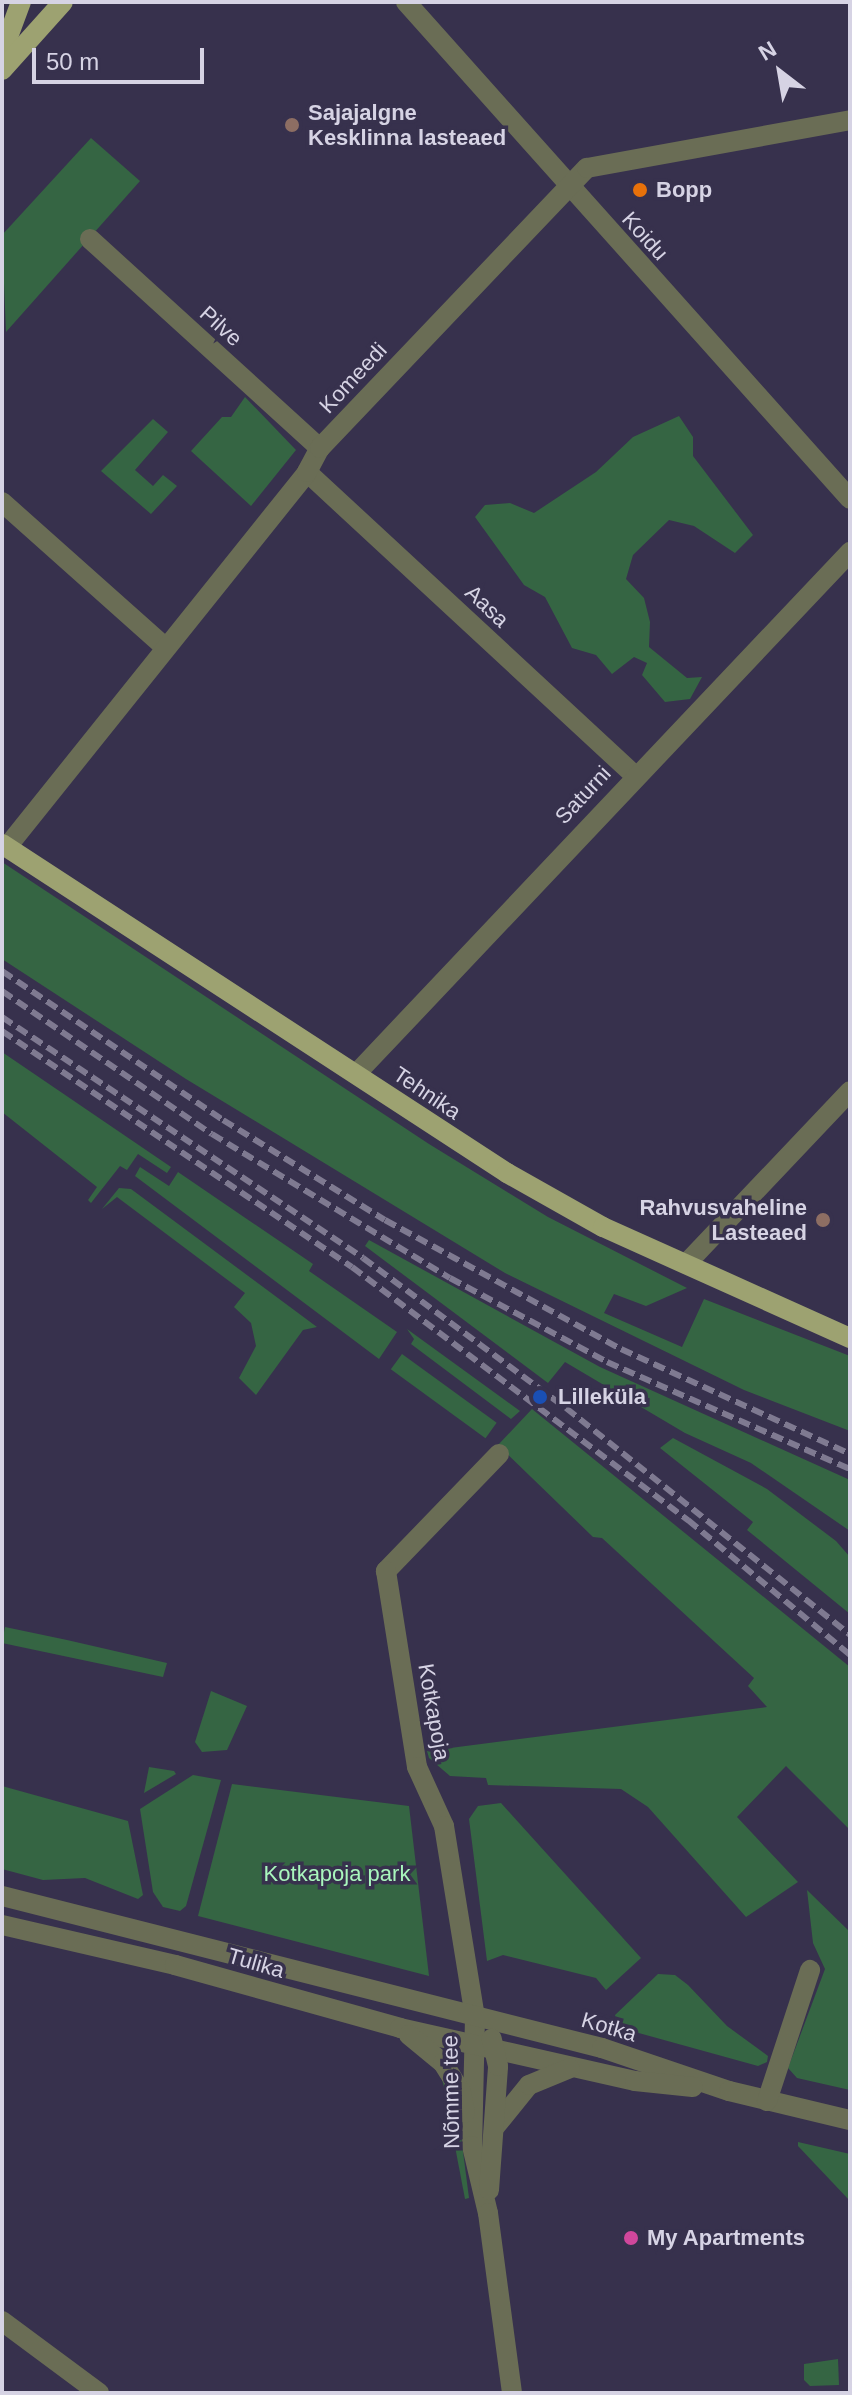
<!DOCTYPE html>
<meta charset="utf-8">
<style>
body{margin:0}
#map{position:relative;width:852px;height:2395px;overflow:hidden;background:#37314d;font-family:Arial,sans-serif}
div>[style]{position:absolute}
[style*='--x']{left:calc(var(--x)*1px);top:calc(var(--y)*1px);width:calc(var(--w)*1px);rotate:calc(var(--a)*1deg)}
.green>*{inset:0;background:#356543;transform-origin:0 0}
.minor>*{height:20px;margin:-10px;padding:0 10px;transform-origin:10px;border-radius:10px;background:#6a6d55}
.major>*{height:20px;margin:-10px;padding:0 10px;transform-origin:10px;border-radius:10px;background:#9da271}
.rail>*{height:6px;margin-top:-3px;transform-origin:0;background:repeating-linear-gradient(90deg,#7f7a91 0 12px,transparent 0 18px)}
.dots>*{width:22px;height:22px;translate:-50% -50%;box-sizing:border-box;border:4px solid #37314d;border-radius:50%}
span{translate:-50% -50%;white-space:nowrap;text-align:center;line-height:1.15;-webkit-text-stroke:7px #37314d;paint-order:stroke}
.poi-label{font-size:22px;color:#d6d3e4;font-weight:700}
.left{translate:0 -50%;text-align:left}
.right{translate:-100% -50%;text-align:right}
.street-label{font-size:22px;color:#d6d3e4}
.park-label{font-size:22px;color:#a9f6bd}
.frame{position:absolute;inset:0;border:4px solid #d6d3e4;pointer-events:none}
.north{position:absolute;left:740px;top:32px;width:80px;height:80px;-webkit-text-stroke:6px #37314d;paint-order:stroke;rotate:329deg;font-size:22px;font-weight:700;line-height:32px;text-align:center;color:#d6d3e4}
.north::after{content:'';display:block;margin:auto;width:28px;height:36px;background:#d6d3e4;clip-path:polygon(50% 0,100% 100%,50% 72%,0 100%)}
.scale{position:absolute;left:32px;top:48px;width:172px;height:36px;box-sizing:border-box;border:4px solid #d6d3e4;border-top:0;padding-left:10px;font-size:24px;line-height:28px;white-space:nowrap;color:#d6d3e4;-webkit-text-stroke:6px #37314d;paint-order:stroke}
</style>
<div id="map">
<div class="green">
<div style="clip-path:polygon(91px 138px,140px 181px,6px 332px,2px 235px)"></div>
<div style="clip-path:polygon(245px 397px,296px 450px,251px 506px,191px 451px,222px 417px,231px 417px)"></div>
<div style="clip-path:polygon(679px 416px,693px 437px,693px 456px,753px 535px,735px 553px,694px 526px,669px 520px,633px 555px,626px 579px,644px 598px,650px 622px,649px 647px,687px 678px,702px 677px,690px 699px,665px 702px,642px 675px,647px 663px,634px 657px,612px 674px,596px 655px,572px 648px,545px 597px,524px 585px,475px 517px,485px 505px,510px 503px,534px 513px,596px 472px,633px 437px)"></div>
<div style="clip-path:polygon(153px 419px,168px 432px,135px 470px,153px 486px,163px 475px,177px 486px,151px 514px,101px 471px)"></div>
<div style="clip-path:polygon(2px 862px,429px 1144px,548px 1217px,687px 1288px,646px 1306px,614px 1294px,604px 1313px,682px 1347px,704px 1299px,850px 1356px,850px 1431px,744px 1390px,505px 1273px,186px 1079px,2px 959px)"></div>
<div style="clip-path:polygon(2px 1052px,171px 1167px,167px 1173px,138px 1154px,127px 1170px,120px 1166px,91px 1203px,88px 1200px,97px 1187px,2px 1112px)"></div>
<div style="clip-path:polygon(140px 1167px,169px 1186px,178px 1172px,313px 1264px,309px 1271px,397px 1332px,379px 1359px,135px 1176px)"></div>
<div style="clip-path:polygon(119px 1188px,131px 1189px,317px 1327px,303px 1330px,256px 1395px,239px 1378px,256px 1346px,251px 1323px,234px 1307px,245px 1293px,117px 1197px,102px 1209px)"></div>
<div style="clip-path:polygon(369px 1240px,600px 1367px,850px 1480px,850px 1531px,751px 1463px,685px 1433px,565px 1362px,548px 1383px,365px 1246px)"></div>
<div style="clip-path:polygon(407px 1329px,520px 1411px,511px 1419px,411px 1344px,414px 1339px)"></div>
<div style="left:402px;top:1354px;width:117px;height:19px;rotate:36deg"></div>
<div style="clip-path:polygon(532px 1409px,850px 1667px,850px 1830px,786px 1766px,737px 1817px,798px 1882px,746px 1917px,648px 1807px,621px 1789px,488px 1785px,486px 1778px,450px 1776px,429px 1758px,427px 1751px,767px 1707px,748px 1686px,754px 1678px,602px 1538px,593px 1537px,498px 1445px)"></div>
<div style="clip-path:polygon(673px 1438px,767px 1489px,836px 1541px,850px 1557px,850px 1614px,747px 1530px,753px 1522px,660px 1448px)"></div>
<div style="clip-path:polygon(5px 1627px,67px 1640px,167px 1663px,163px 1677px,2px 1643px)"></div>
<div style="clip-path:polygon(211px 1691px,247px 1706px,227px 1750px,202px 1752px,195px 1742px)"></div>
<div style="clip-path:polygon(149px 1767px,174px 1771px,176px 1774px,144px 1793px)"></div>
<div style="clip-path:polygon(193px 1775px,221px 1780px,186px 1906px,180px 1911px,163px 1907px,153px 1892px,140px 1809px)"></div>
<div style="clip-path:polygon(232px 1784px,409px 1806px,429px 1976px,198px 1916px)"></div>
<div style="clip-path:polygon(2px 1786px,128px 1821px,143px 1895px,138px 1899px,85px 1878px,43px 1880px,2px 1869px)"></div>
<div style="clip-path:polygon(501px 1803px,641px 1958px,606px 1990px,596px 1978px,503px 1955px,487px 1961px,469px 1819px,478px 1806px)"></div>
<div style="clip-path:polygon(807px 1890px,850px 1932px,850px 2090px,797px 2078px,788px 2068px,825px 1969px,813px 1943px)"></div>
<div style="clip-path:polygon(658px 1974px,675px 1975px,688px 1985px,727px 2026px,768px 2056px,767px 2062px,758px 2066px,617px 2027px,615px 2015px)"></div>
<div style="clip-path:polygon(441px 2073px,457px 2105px,469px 2198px,465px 2199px)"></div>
<div style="clip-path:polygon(798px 2142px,850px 2154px,850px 2201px,798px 2146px)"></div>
<div style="clip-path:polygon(838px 2359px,839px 2385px,810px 2386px,804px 2380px,804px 2364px)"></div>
</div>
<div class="minor">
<div style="--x:406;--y:2;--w:666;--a:48.22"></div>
<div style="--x:90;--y:239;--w:311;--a:42.3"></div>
<div style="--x:307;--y:472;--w:446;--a:42.8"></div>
<div style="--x:2;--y:502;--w:218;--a:41.7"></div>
<div style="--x:7;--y:847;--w:480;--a:-51.3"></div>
<div style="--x:307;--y:472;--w:27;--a:-62"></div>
<div style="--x:320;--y:448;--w:387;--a:-46.4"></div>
<div style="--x:587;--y:168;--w:267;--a:-10.3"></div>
<div style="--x:356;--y:1074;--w:719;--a:-46.58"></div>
<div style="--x:686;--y:1264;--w:238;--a:-46.5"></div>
<div style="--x:499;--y:1454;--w:163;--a:134"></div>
<div style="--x:386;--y:1571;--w:198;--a:81"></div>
<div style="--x:417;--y:1767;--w:65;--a:65.4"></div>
<div style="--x:444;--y:1826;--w:194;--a:80.8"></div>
<div style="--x:475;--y:2018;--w:128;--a:91.3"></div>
<div style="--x:472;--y:2146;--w:69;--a:76.6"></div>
<div style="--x:488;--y:2213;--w:182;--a:82.4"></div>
<div style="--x:2;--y:1896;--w:619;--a:14.22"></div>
<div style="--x:602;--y:2048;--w:134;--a:18.7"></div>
<div style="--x:729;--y:2091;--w:124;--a:13.5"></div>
<div style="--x:2;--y:1925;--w:178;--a:13"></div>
<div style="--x:175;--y:1965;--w:234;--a:15.6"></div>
<div style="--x:400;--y:2028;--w:241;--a:12.7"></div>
<div style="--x:635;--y:2081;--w:58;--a:5.9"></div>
<div style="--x:409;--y:2035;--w:44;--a:39.5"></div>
<div style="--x:443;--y:2063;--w:34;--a:58"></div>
<div style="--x:461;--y:2092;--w:21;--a:79"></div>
<div style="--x:767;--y:2101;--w:138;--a:-71.8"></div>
<div style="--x:494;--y:2128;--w:55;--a:-50.9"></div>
<div style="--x:529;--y:2085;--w:44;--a:-22.5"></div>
<div style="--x:489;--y:2190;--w:124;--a:-85.8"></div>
<div style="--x:498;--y:2066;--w:28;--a:-103"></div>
<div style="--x:2;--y:2321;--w:121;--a:36.6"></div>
</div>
<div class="major">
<div style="--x:2;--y:53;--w:54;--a:-69.6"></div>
<div style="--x:2;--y:70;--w:91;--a:-48.1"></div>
<div style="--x:2;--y:844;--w:603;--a:33.08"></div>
<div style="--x:507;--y:1173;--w:110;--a:29.4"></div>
<div style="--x:603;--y:1227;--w:271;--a:24.2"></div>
</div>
<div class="rail">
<div style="--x:2;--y:971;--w:267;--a:34"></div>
<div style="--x:223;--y:1120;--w:190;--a:31.7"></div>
<div style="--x:385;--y:1220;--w:269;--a:28.7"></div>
<div style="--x:621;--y:1349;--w:252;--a:24.6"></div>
<div style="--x:2;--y:991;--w:254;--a:34.3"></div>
<div style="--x:212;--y:1134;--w:278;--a:31.2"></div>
<div style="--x:450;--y:1278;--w:178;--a:28.1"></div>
<div style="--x:607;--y:1362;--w:266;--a:23.8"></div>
<div style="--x:2;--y:1017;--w:434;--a:33.7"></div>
<div style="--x:363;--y:1258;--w:252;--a:36.5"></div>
<div style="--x:566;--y:1408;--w:364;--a:38.6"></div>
<div style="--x:2;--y:1031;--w:422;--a:34"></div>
<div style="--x:352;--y:1267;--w:421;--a:37"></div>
<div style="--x:688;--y:1520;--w:211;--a:39.8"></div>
</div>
<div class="dots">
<div style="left:292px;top:125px;background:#8d6e63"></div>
<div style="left:640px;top:190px;background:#e8710a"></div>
<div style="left:823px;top:1220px;background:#8d6e63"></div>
<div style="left:540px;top:1397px;background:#1a4fb4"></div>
<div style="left:631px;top:2238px;background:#d1479c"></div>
</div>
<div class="poi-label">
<span class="left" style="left:308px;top:125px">Sajajalgne<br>Kesklinna lasteaed</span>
<span class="left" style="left:656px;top:190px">Bopp</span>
<span class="right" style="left:807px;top:1220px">Rahvusvaheline<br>Lasteaed</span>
<span class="left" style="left:558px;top:1397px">Lilleküla</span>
<span class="left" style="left:647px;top:2238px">My Apartments</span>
</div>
<div class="street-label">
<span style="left:645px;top:236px;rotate:48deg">Koidu</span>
<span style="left:221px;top:326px;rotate:42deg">Pilve</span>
<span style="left:353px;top:378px;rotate:-47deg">Komeedi</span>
<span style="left:487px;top:606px;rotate:43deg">Aasa</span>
<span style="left:583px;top:795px;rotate:-47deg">Saturni</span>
<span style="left:427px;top:1093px;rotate:34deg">Tehnika</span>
<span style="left:434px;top:1712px;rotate:80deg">Kotkapoja</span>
<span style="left:256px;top:1963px;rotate:16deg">Tulika</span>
<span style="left:609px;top:2027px;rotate:16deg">Kotka</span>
<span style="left:451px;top:2092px;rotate:-91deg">Nõmme tee</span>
</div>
<div class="park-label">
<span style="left:337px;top:1874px">Kotkapoja park</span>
</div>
<div class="frame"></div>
<div class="north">N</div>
<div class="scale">50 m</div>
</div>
